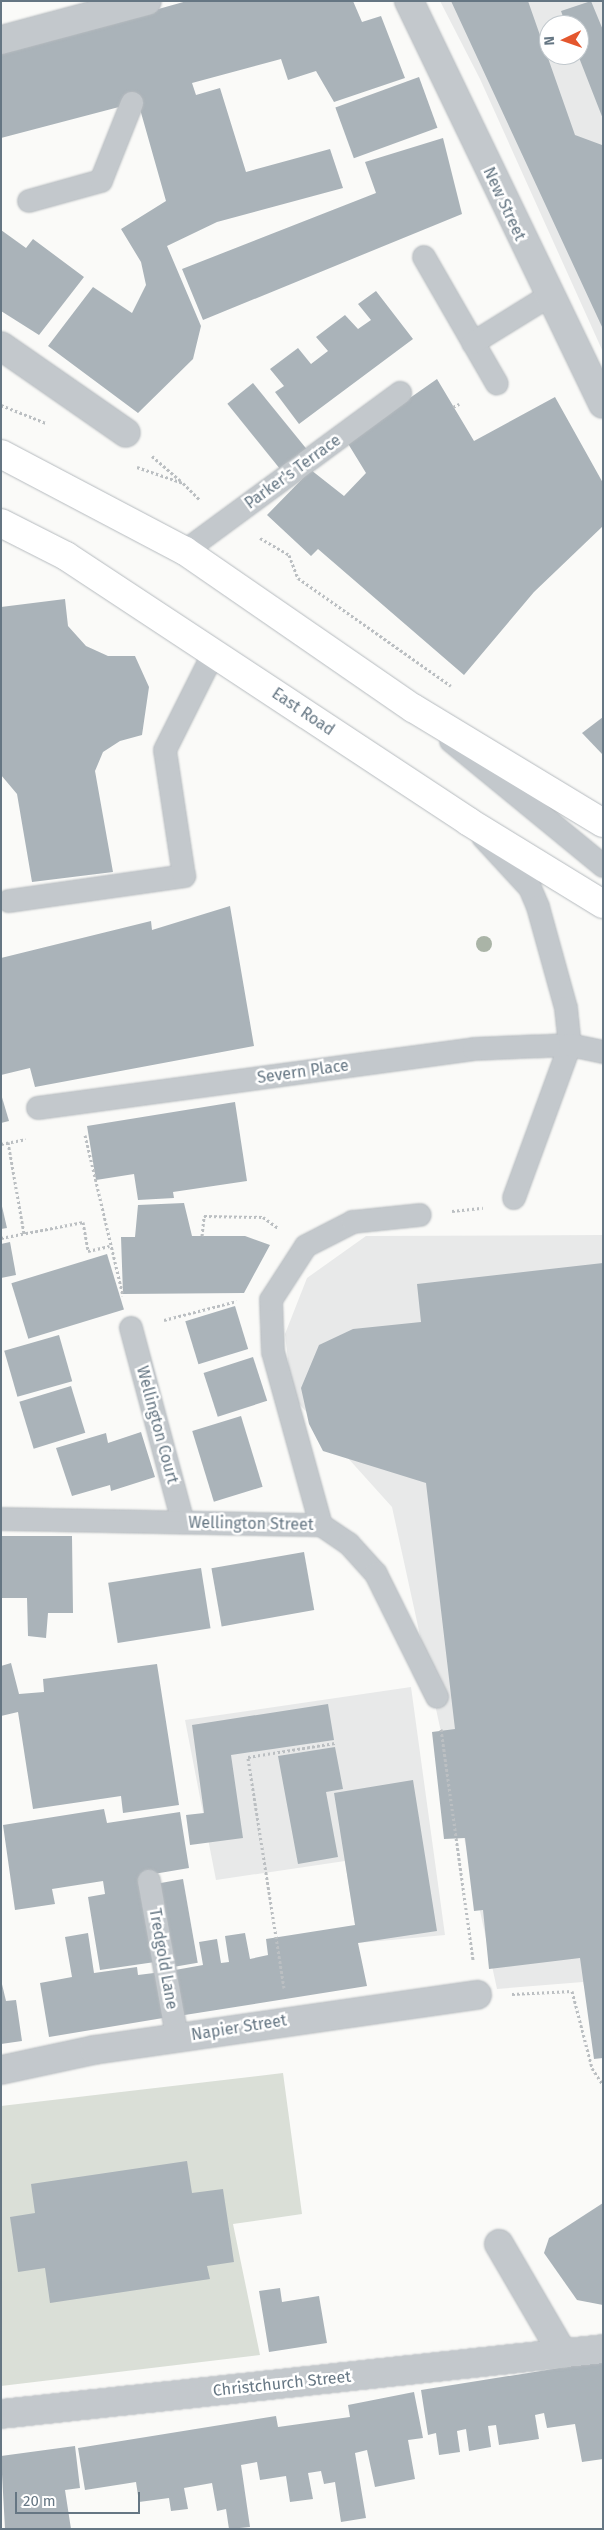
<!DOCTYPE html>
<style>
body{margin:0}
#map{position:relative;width:604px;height:2530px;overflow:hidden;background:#fafaf8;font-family:"Fira Sans",sans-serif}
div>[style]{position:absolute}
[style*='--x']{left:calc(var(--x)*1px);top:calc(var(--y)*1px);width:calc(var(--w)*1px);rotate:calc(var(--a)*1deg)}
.built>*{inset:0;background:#e8e9e9}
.green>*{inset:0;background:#dadfd7}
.building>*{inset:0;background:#aab3b9;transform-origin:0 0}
.path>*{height:3px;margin-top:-1.5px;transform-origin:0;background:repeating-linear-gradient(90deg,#bbbfc2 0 2.5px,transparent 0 5px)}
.roads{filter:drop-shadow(0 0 1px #b5babe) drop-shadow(0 0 1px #b5babe)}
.lane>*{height:22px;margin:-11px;padding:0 11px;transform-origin:11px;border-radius:11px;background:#c3c8cc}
.street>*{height:28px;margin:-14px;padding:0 14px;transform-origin:14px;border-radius:14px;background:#c3c8cc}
.primary>*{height:28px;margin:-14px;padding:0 14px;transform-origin:14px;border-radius:14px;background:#fff}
.trees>*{width:16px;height:16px;margin:-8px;border-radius:50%;background:#aab4a7}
span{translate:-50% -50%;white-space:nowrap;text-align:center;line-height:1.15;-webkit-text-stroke:5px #fff;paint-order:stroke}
.street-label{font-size:16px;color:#657683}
.frame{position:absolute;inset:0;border:2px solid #657683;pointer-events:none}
.north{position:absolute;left:539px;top:15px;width:50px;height:50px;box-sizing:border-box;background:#fff;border:1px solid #c1c8cd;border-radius:50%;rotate:267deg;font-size:14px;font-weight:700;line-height:20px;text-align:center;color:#657683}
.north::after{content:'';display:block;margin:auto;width:18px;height:22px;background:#e4572e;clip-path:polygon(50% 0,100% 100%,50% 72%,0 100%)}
.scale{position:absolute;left:15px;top:2492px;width:125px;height:22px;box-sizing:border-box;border:2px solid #657683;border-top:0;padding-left:6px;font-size:15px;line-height:18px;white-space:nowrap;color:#657683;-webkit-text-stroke:4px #fff;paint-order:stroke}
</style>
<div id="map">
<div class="built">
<div style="clip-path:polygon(evenodd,440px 1px,603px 1px,603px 352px,480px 79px,440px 1px,549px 25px,579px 25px,579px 55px,549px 55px,549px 25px)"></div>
<div style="clip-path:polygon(603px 1235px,603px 2062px,583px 1982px,497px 1989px,392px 1507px,292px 1396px,285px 1334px,307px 1278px,366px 1236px)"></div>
<div style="clip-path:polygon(411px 1687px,445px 1935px,358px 1943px,345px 1861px,216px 1880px,185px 1720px)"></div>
</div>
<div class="green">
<div style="clip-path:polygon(283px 2073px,302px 2214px,233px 2224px,260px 2355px,1px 2386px,1px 2106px)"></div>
</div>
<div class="building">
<div style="clip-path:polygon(187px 1px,353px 1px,362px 22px,381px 16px,405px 78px,334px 102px,316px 71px,288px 80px,281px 59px,192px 83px,196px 95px,220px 88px,246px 172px,330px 149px,343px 188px,217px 222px,167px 246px,201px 326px,193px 359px,138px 413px,48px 346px,93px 287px,132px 313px,146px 285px,141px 262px,121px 229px,166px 201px,138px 102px,1px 138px,1px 53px)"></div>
<div style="clip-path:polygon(451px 1px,528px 1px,575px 135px,602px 145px,603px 329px)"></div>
<div style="clip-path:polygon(591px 1px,603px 30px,603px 119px,578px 55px,579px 25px,566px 25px,561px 11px)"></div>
<div style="left:419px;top:77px;width:54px;height:89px;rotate:70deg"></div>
<div style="clip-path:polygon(443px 138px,462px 214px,203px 320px,182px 269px,376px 193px,365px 162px)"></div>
<div style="clip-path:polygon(1px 230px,26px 248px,33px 239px,84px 277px,39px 335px,1px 311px)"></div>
<div style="clip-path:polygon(376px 291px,413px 339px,299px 424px,275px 392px,284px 386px,270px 369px,298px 348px,311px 364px,328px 351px,316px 337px,345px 315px,358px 329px,371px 320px,358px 304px)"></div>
<div style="clip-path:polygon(437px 379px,474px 441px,555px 397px,603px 483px,603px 526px,534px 592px,464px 675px,318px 549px,311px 556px,267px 515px,311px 470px,344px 496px,366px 473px,347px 442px)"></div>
<div style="left:253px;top:383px;width:87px;height:33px;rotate:51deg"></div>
<div style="clip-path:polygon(65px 599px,68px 626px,86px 646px,108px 656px,135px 656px,149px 687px,142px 735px,120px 741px,103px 752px,95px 771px,113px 872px,32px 882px,17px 794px,1px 775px,1px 607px)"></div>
<div style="clip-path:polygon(603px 717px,603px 755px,582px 733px)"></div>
<div style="clip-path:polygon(230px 906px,254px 1046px,35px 1087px,30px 1068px,1px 1075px,1px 958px,151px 921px,152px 930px)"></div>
<div style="clip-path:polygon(1px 1094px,9px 1121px,1px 1123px)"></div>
<div style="clip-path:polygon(235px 1102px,247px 1181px,173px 1192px,174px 1198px,138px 1200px,134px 1174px,96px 1180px,87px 1126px)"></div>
<div style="clip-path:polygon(1px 1202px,7px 1228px,1px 1229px)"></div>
<div style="clip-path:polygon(184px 1203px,192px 1236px,245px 1236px,270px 1245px,244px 1293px,123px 1294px,121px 1237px,135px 1237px,138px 1205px)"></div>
<div style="clip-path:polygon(10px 1242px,16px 1275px,1px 1278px,1px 1244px)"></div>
<div style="left:107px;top:1254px;width:58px;height:100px;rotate:73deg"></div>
<div style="clip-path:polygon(603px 1263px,603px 2058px,594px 2059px,580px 1958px,489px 1969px,483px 1910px,474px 1911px,465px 1838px,444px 1839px,432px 1732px,455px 1729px,426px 1483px,323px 1451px,309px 1424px,301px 1388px,319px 1345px,353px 1329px,421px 1322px,417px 1284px)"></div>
<div style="left:235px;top:1306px;width:45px;height:52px;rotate:73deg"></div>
<div style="left:59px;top:1335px;width:48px;height:57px;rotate:74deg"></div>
<div style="left:253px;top:1357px;width:46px;height:52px;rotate:72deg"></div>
<div style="left:71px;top:1386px;width:49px;height:54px;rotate:73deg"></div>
<div style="left:241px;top:1416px;width:74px;height:51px;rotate:73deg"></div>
<div style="clip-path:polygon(141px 1432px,155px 1477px,111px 1491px,110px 1485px,72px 1496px,56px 1448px,106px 1433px,108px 1443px)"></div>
<div style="clip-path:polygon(1px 1536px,72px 1536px,73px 1613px,48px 1613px,46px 1638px,28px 1636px,27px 1598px,1px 1598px)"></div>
<div style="left:304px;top:1552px;width:59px;height:94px;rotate:80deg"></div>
<div style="left:201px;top:1568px;width:61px;height:94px;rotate:81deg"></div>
<div style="clip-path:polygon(11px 1663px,19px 1694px,44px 1692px,43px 1679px,157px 1664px,179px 1805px,123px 1813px,121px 1796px,33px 1809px,18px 1712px,1px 1716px,1px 1666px)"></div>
<div style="clip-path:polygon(328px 1704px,334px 1740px,231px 1755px,243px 1838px,190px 1845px,186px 1815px,204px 1813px,192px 1725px)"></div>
<div style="clip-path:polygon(335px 1747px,343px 1789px,326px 1792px,338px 1857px,298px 1864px,278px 1756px)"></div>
<div style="clip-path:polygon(413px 1780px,437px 1931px,358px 1943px,367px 1986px,172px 2017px,164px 1972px,203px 1965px,199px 1942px,217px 1939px,221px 1963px,229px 1962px,225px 1936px,245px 1933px,250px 1959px,268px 1955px,266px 1939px,355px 1925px,334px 1793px)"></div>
<div style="clip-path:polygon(104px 1809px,107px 1823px,180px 1812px,189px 1868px,142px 1876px,155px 1962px,100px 1970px,88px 1897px,105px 1894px,103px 1881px,52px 1889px,55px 1904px,15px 1910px,3px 1825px)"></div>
<div style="left:183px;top:1879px;width:85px;height:31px;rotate:80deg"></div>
<div style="clip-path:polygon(88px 1933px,94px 1973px,137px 1967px,138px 1975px,162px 1972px,169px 2017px,49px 2037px,40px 1983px,72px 1977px,65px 1937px)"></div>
<div style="clip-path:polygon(1px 1980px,6px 2001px,16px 2000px,22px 2041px,1px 2044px)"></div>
<div style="clip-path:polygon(187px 2161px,192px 2193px,223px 2189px,234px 2262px,207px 2266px,210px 2279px,50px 2303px,45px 2268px,18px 2272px,10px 2217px,35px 2213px,31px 2184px)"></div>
<div style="clip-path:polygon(603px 2203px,603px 2305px,577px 2300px,544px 2253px,549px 2238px)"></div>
<div style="clip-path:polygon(280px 2288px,282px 2302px,319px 2296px,327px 2343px,269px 2352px,259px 2291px)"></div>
<div style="clip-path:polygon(603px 2361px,603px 2459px,582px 2462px,575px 2424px,547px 2428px,544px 2413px,535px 2415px,539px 2439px,499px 2445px,496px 2425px,488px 2426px,491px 2447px,469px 2451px,466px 2429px,457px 2431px,460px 2452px,439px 2455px,436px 2433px,428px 2435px,421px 2390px)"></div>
<div style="clip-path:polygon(414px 2392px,423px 2438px,408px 2440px,415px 2479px,375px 2487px,367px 2450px,355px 2453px,366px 2518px,341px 2522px,335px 2482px,324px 2484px,321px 2471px,308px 2473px,313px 2499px,290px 2502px,286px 2476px,260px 2480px,257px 2462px,241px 2465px,250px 2527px,229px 2529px,226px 2509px,217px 2511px,212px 2483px,184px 2488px,188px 2509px,171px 2511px,169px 2498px,139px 2502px,136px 2482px,85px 2490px,78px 2448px,276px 2416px,278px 2427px,350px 2417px,348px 2405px)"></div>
<div style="clip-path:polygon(75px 2446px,80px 2488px,65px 2490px,71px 2529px,5px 2529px,1px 2456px)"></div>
</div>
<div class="path">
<div style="--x:1;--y:405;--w:48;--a:21.8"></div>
<div style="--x:453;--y:407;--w:7;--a:-27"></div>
<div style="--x:152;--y:456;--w:38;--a:41"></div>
<div style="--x:137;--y:467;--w:49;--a:19.2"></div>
<div style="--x:183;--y:483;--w:23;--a:45"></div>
<div style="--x:260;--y:538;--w:34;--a:30"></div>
<div style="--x:289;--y:555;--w:25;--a:69"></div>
<div style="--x:298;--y:578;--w:187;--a:35.2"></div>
<div style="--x:85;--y:1135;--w:165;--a:76.7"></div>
<div style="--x:8;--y:1142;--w:93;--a:80.1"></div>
<div style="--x:1;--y:1144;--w:25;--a:-11"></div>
<div style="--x:452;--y:1211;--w:31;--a:-6"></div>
<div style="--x:202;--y:1236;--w:20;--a:-84"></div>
<div style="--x:204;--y:1216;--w:59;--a:1"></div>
<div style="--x:263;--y:1217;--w:19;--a:36"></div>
<div style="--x:1;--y:1238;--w:84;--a:-11"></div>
<div style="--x:83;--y:1222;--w:29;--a:80"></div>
<div style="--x:88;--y:1251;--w:22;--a:-13"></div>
<div style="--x:164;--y:1320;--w:75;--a:-14.6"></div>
<div style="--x:441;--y:1729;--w:234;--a:82.1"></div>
<div style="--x:284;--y:1988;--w:234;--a:-98.9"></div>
<div style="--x:248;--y:1757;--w:88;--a:-9.1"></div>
<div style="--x:512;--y:1994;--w:60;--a:-2.9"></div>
<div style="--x:572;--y:1991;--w:80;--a:75.4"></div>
<div style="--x:592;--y:2068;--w:20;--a:57"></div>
</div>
<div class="roads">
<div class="lane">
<div style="--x:29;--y:201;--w:75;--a:-15.5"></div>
<div style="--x:101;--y:181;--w:84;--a:-68.3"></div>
<div style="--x:424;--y:257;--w:146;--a:60.1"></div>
<div style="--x:473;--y:343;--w:89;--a:-31.7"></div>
<div style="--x:185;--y:551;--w:267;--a:-36.3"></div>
<div style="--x:451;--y:741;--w:197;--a:39.4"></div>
<div style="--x:483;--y:837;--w:69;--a:47.3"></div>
<div style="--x:530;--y:888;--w:21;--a:67"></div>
<div style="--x:538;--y:907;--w:105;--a:74.5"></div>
<div style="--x:566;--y:1008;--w:37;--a:84"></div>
<div style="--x:570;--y:1045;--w:163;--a:110.1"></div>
<div style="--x:9;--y:901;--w:177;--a:-8.1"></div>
<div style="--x:184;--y:876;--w:127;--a:-98.6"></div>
<div style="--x:165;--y:750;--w:110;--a:-63.4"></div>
<div style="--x:38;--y:1108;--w:440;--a:-7.7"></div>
<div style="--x:474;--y:1049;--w:96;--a:-2.4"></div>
<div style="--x:570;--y:1045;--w:34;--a:12"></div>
<div style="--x:131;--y:1328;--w:201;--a:75"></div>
<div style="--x:1;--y:1519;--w:320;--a:1.1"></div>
<div style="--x:321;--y:1525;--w:34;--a:34"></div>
<div style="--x:349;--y:1544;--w:40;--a:48"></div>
<div style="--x:376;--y:1574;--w:137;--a:63.6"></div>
<div style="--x:321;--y:1525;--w:180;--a:-105.5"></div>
<div style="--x:273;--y:1352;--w:52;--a:-92.2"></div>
<div style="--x:271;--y:1300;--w:64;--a:-57.1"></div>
<div style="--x:306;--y:1246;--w:53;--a:-27.1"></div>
<div style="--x:353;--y:1222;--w:67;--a:-6"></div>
<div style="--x:149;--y:1881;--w:158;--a:79.8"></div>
</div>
<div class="street">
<div style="--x:409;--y:1;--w:447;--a:64.3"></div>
<div style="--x:1;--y:40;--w:151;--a:-15"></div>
<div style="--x:1;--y:346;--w:152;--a:34.8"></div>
<div style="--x:1;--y:2070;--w:95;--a:-12.1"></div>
<div style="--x:94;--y:2050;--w:387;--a:-8.2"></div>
<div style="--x:499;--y:2244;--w:127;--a:59.8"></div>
<div style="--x:1;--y:2414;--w:605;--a:-6.16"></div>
</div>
<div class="primary">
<div style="--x:1;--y:454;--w:208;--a:27.8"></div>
<div style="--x:185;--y:551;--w:277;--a:34.6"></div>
<div style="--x:413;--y:708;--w:222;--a:31.2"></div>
<div style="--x:1;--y:523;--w:73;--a:26.9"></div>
<div style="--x:66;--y:556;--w:483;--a:33.4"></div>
<div style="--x:469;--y:822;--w:157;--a:31.5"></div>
</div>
</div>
<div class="trees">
<div style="left:484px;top:944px"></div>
</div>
<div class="street-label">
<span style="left:504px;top:204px;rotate:65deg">New Street</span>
<span style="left:293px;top:472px;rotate:-36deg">Parker's Terrace</span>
<span style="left:303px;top:712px;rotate:34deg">East Road</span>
<span style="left:303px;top:1072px;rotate:-8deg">Severn Place</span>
<span style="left:157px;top:1425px;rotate:75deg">Wellington Court</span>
<span style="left:251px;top:1524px;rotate:1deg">Wellington Street</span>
<span style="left:163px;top:1959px;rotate:80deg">Tredgold Lane</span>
<span style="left:239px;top:2028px;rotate:-9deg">Napier Street</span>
<span style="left:282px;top:2384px;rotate:-6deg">Christchurch Street</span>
</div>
<div class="frame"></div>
<div class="north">N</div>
<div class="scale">20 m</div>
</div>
